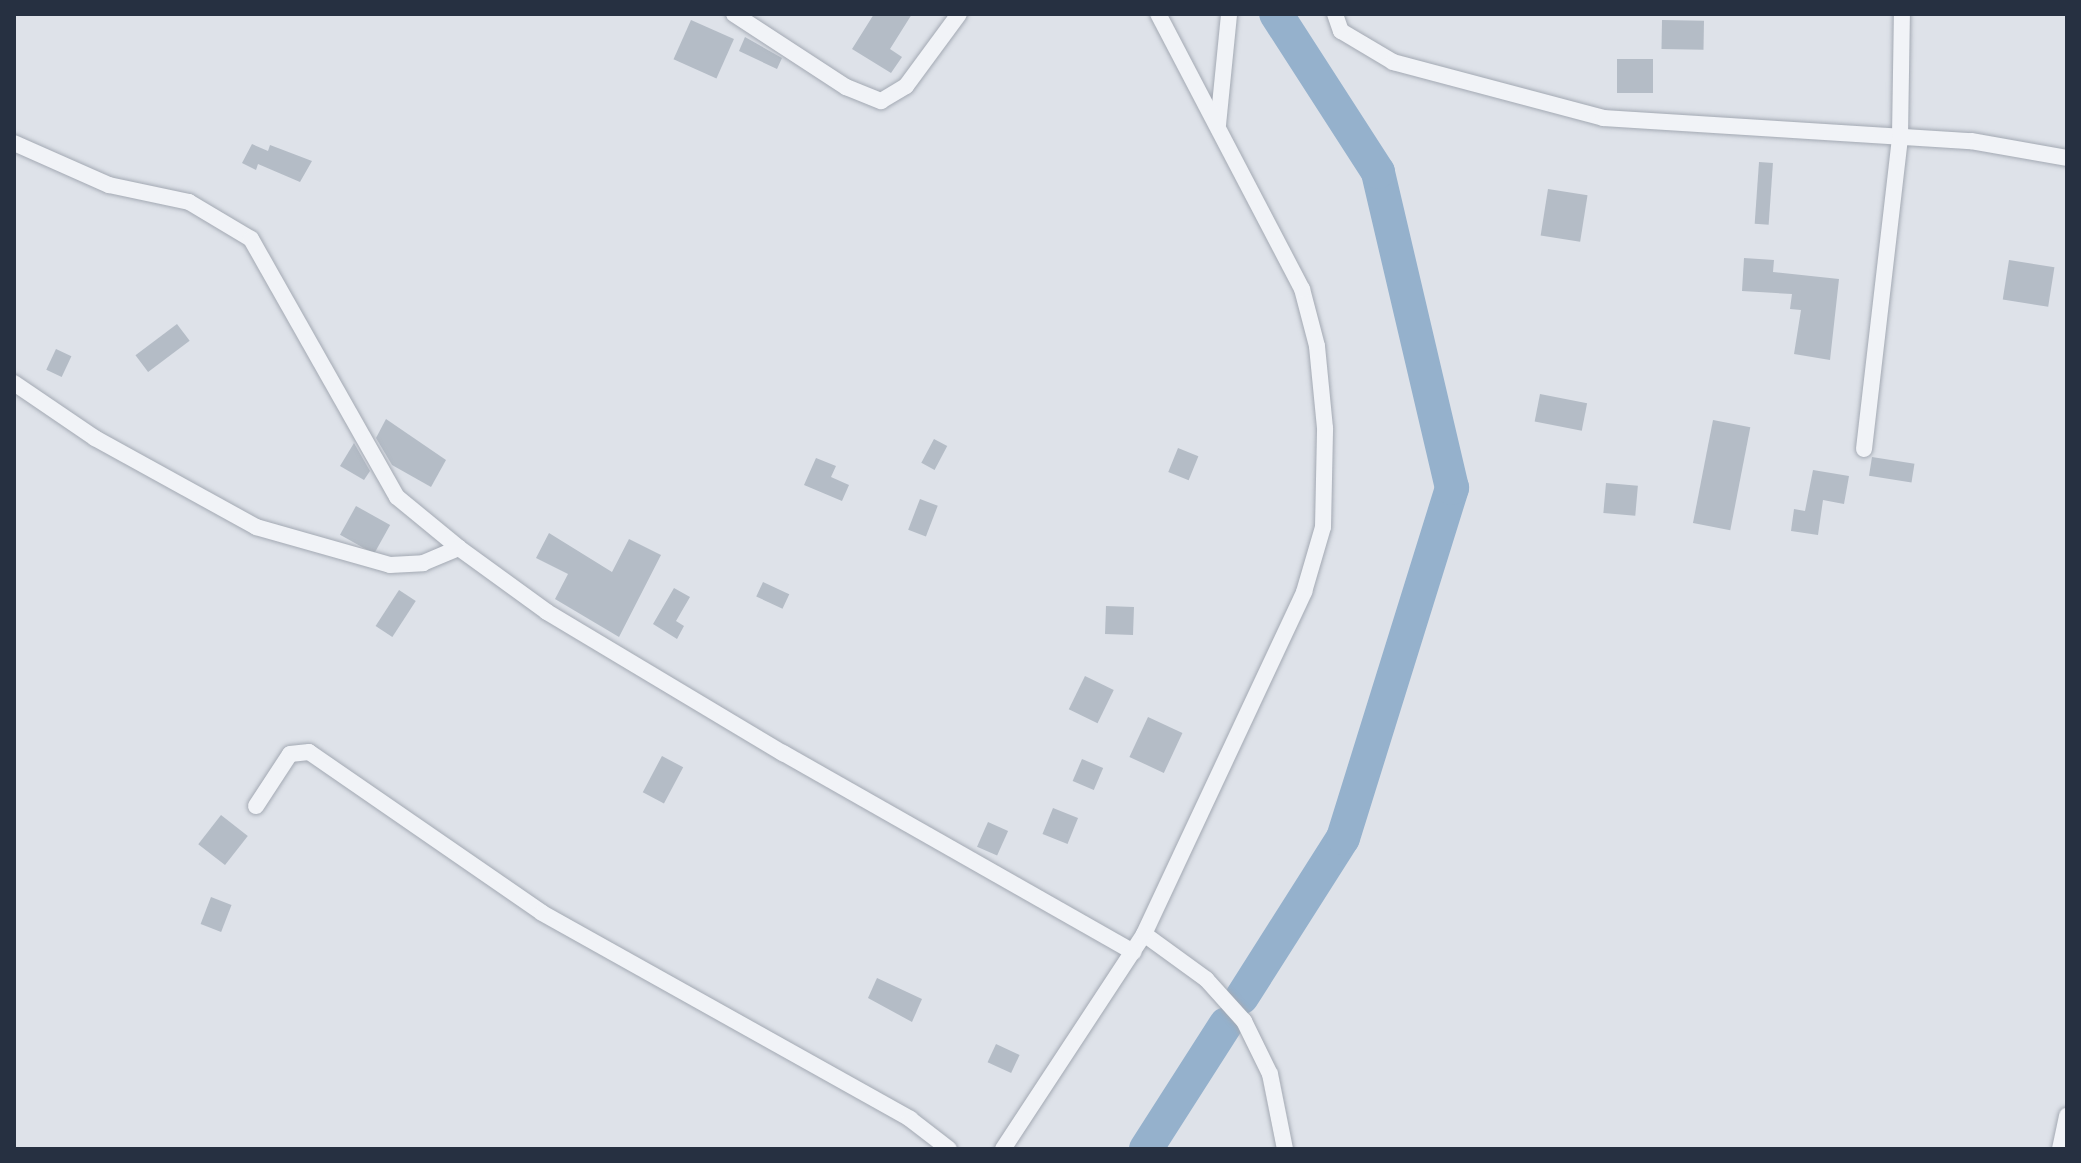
<!DOCTYPE html>
<style>
body{margin:0}
#map{position:relative;width:2081px;height:1163px;overflow:hidden;background:#dee2e9;font-family:"Sofia Sans Condensed",sans-serif}
div>[style]{position:absolute}
[style*='--x']{left:calc(var(--x)*1px);top:calc(var(--y)*1px);width:calc(var(--w)*1px);rotate:calc(var(--a)*1deg)}
.river>*{height:34px;margin:-17px;padding:0 17px;transform-origin:17px;border-radius:17px;background:#95b1cc}
.building>*{inset:0;background:#b4bcc6;transform-origin:0 0}
.roads{filter:drop-shadow(0 0 2px #a3a9b3) drop-shadow(0 0 2px #a3a9b3)}
.street>*{height:16px;margin:-8px;padding:0 8px;transform-origin:8px;border-radius:8px;background:#f1f3f7}
span{translate:-50% -50%;white-space:nowrap;text-align:center;line-height:1.15;-webkit-text-stroke:6px #edf1f6;paint-order:stroke}
.frame{position:absolute;inset:0;border:16px solid #263041;pointer-events:none}
</style>
<div id="map">
<div class="river">
<div style="--x:1242;--y:997;--w:188;--a:-57.6"></div>
<div style="--x:1343;--y:838;--w:367;--a:-72.7"></div>
<div style="--x:1452;--y:488;--w:325;--a:-103.2"></div>
<div style="--x:1378;--y:172;--w:188;--a:-122.8"></div>
<div style="--x:1146;--y:1149;--w:148;--a:-57.4"></div>
</div>
<div class="building">
<div style="clip-path:polygon(874px 14px,912px 14px,890px 49px,902px 57px,891px 73px,852px 49px)"></div>
<div style="left:691px;top:20px;width:47px;height:43px;rotate:24deg"></div>
<div style="left:1662px;top:20px;width:42px;height:29px;rotate:1deg"></div>
<div style="clip-path:polygon(745px 37px,782px 58px,777px 69px,739px 51px)"></div>
<div style="left:1617px;top:59px;width:36px;height:34px"></div>
<div style="clip-path:polygon(252px 144px,268px 151px,270px 145px,312px 161px,300px 182px,258px 164px,256px 170px,242px 163px)"></div>
<div style="left:1759px;top:162px;width:14px;height:62px;rotate:4deg"></div>
<div style="left:1548px;top:189px;width:40px;height:47px;rotate:9deg"></div>
<div style="clip-path:polygon(1744px 258px,1774px 260px,1773px 272px,1839px 279px,1830px 360px,1794px 354px,1801px 310px,1790px 309px,1792px 294px,1742px 291px)"></div>
<div style="left:2009px;top:260px;width:46px;height:40px;rotate:9deg"></div>
<div style="left:177px;top:324px;width:21px;height:52px;rotate:53deg"></div>
<div style="left:56px;top:349px;width:17px;height:23px;rotate:25deg"></div>
<div style="left:1540px;top:394px;width:48px;height:28px;rotate:11deg"></div>
<div style="clip-path:polygon(386px 419px,446px 460px,431px 487px,392px 465px,376px 438px)"></div>
<div style="left:1713px;top:420px;width:38px;height:105px;rotate:11deg"></div>
<div style="left:934px;top:439px;width:15px;height:27px;rotate:28deg"></div>
<div style="clip-path:polygon(354px 443px,370px 471px,364px 480px,340px 466px)"></div>
<div style="left:1178px;top:448px;width:22px;height:26px;rotate:22deg"></div>
<div style="left:1872px;top:457px;width:43px;height:19px;rotate:9deg"></div>
<div style="clip-path:polygon(816px 458px,836px 466px,831px 477px,849px 485px,842px 501px,804px 485px)"></div>
<div style="clip-path:polygon(1813px 470px,1849px 476px,1844px 504px,1823px 500px,1818px 535px,1791px 531px,1794px 509px,1805px 511px)"></div>
<div style="left:1606px;top:483px;width:32px;height:30px;rotate:5deg"></div>
<div style="left:920px;top:499px;width:19px;height:33px;rotate:21deg"></div>
<div style="left:356px;top:506px;width:39px;height:33px;rotate:29deg"></div>
<div style="clip-path:polygon(549px 533px,612px 572px,629px 539px,661px 555px,619px 637px,555px 599px,568px 574px,536px 558px)"></div>
<div style="left:763px;top:582px;width:29px;height:16px;rotate:25deg"></div>
<div style="clip-path:polygon(674px 588px,690px 597px,676px 621px,684px 626px,677px 639px,653px 624px)"></div>
<div style="left:399px;top:590px;width:20px;height:43px;rotate:33deg"></div>
<div style="left:1106px;top:606px;width:28px;height:28px;rotate:2deg"></div>
<div style="left:1085px;top:676px;width:32px;height:37px;rotate:26deg"></div>
<div style="left:1148px;top:717px;width:38px;height:44px;rotate:25deg"></div>
<div style="left:662px;top:756px;width:24px;height:41px;rotate:28deg"></div>
<div style="left:1082px;top:759px;width:23px;height:24px;rotate:23deg"></div>
<div style="left:1053px;top:808px;width:27px;height:28px;rotate:22deg"></div>
<div style="left:221px;top:815px;width:34px;height:37px;rotate:38deg"></div>
<div style="left:988px;top:822px;width:22px;height:27px;rotate:24deg"></div>
<div style="left:211px;top:897px;width:22px;height:29px;rotate:21deg"></div>
<div style="clip-path:polygon(877px 978px,922px 999px,912px 1022px,868px 998px)"></div>
<div style="left:996px;top:1044px;width:26px;height:20px;rotate:25deg"></div>
</div>
<div class="roads">
<div class="street">
<div style="--x:734;--y:14;--w:134;--a:33.1"></div>
<div style="--x:846;--y:87;--w:38;--a:22"></div>
<div style="--x:881;--y:101;--w:29;--a:-31"></div>
<div style="--x:906;--y:86;--w:89;--a:-53.6"></div>
<div style="--x:1335;--y:14;--w:18;--a:71"></div>
<div style="--x:1341;--y:31;--w:61;--a:30.8"></div>
<div style="--x:1393;--y:62;--w:217;--a:14.9"></div>
<div style="--x:1603;--y:118;--w:369;--a:3.6"></div>
<div style="--x:1971;--y:141;--w:97;--a:10"></div>
<div style="--x:1218;--y:125;--w:112;--a:-84.3"></div>
<div style="--x:14;--y:143;--w:104;--a:23.9"></div>
<div style="--x:109;--y:185;--w:82;--a:12"></div>
<div style="--x:189;--y:202;--w:72;--a:30.8"></div>
<div style="--x:251;--y:239;--w:296;--a:60.5"></div>
<div style="--x:397;--y:497;--w:80;--a:39.4"></div>
<div style="--x:459;--y:548;--w:109;--a:36"></div>
<div style="--x:547;--y:612;--w:275;--a:30.9"></div>
<div style="--x:783;--y:753;--w:403;--a:29.6"></div>
<div style="--x:14;--y:383;--w:98;--a:34.2"></div>
<div style="--x:95;--y:438;--w:184;--a:28.9"></div>
<div style="--x:256;--y:527;--w:139;--a:15.8"></div>
<div style="--x:390;--y:565;--w:33;--a:-3"></div>
<div style="--x:423;--y:563;--w:39;--a:-23"></div>
<div style="--x:1864;--y:449;--w:315;--a:-83.4"></div>
<div style="--x:1900;--y:136;--w:122;--a:-89.1"></div>
<div style="--x:256;--y:806;--w:62;--a:-56.8"></div>
<div style="--x:290;--y:754;--w:19;--a:-6"></div>
<div style="--x:309;--y:752;--w:283;--a:34.6"></div>
<div style="--x:542;--y:913;--w:422;--a:29.2"></div>
<div style="--x:910;--y:1119;--w:49;--a:37.6"></div>
<div style="--x:1144;--y:934;--w:77;--a:36"></div>
<div style="--x:1206;--y:979;--w:57;--a:47.9"></div>
<div style="--x:1244;--y:1021;--w:59;--a:63.9"></div>
<div style="--x:1270;--y:1074;--w:76;--a:78.7"></div>
<div style="--x:1003;--y:1149;--w:257;--a:-56.7"></div>
<div style="--x:1144;--y:934;--w:378;--a:-64.9"></div>
<div style="--x:1304;--y:592;--w:68;--a:-73.7"></div>
<div style="--x:1323;--y:527;--w:99;--a:-88.8"></div>
<div style="--x:1325;--y:428;--w:82;--a:-95.6"></div>
<div style="--x:1317;--y:346;--w:59;--a:-104.7"></div>
<div style="--x:1302;--y:289;--w:310;--a:-117.6"></div>
<div style="--x:2060;--y:1149;--w:34;--a:-78"></div>
</div>
</div>
<div class="frame"></div>
</div>
